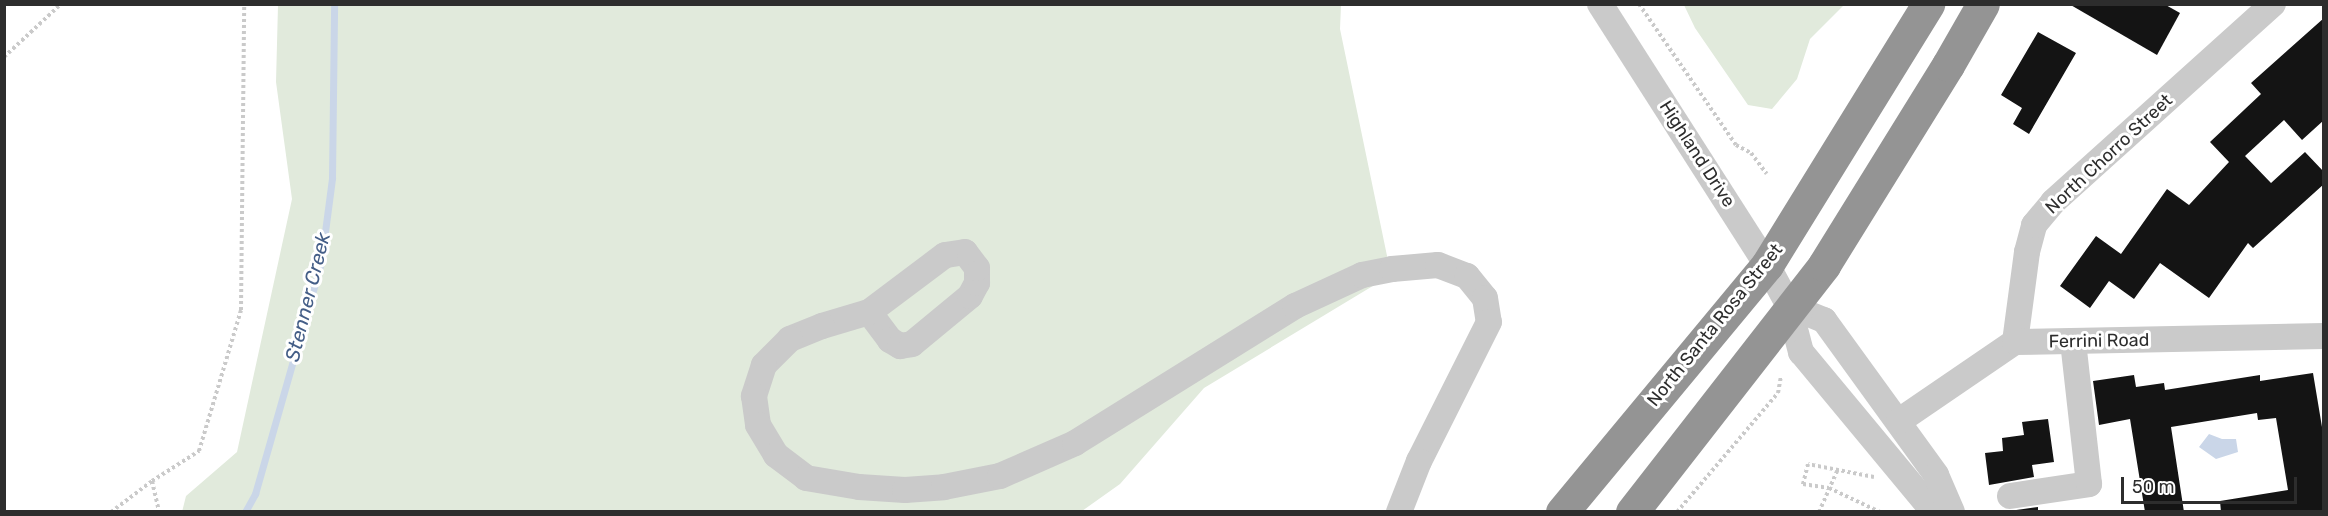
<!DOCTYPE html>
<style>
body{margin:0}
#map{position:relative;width:2328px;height:516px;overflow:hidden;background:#fff;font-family:Rubik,sans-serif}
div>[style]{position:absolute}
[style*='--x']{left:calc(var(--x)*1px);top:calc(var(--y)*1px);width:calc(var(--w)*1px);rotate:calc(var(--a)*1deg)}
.green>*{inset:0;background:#e1eadc}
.water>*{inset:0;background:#cad6e8}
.stream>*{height:7px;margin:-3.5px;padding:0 3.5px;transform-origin:3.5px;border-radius:3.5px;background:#cad6e8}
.building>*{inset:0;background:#141414}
.path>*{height:4px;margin-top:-2px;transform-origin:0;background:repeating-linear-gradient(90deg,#cacaca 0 3px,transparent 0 6px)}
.minor>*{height:26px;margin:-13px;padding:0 13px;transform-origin:13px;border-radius:13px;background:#cacaca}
.highway>*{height:33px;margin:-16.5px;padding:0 16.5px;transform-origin:16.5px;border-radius:16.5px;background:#949494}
span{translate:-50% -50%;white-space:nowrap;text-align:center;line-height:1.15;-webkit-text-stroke:6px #fff;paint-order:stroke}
.street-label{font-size:18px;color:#2d2d2d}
.water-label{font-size:20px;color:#445e87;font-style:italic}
.frame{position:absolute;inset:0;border:6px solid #2d2d2d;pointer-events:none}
.scale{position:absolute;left:2121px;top:477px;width:176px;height:27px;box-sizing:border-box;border:3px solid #2d2d2d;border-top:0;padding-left:8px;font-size:18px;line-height:21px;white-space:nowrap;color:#2d2d2d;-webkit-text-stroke:4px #fff;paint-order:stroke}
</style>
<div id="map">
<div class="green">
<div style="clip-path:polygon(278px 5px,1341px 5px,1340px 29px,1391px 275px,1204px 388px,1120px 484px,1082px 511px,182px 512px,186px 496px,237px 452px,292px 199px,276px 82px)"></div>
<div style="clip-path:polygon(1684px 5px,1844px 5px,1810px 39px,1797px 79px,1772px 109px,1748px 105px,1695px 28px)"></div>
</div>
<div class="water">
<div style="clip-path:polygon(2209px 434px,2222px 439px,2236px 439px,2238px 452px,2216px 459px,2199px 447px)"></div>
</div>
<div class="stream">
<div style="--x:245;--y:512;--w:21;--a:-61"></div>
<div style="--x:255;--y:494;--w:241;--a:-74.1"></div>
<div style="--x:321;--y:262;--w:85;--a:-82.5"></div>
<div style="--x:332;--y:178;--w:174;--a:-89.3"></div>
</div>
<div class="building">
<div style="clip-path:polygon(2069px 4px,2164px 4px,2180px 13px,2157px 55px)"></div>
<div style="clip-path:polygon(2324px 18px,2324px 120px,2302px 140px,2284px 120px,2245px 156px,2271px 183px,2305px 152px,2324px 172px,2324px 184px,2253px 248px,2248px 243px,2209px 298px,2160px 263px,2134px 299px,2109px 281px,2090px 308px,2060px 286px,2096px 236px,2121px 254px,2167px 189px,2189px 205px,2229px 162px,2210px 142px,2261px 94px,2251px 83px)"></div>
<div style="clip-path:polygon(2038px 32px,2076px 53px,2029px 134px,2013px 124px,2022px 108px,2001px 95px)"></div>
<div style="clip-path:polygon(2313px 373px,2324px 439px,2324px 512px,2221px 512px,2220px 501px,2288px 490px,2276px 418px,2258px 420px,2257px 413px,2171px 427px,2184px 512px,2145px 512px,2130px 419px,2099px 425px,2093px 381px,2134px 375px,2136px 387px,2164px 383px,2165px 390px,2260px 375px,2260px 381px)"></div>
<div style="clip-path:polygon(2048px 419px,2054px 462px,2032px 465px,2034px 477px,1989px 485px,1985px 453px,2003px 451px,2002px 438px,2024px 435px,2022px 422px)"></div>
<div style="clip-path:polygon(2038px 507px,2038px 512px,2009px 512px,2009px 511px)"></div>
</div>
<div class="path">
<div style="--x:1639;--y:4;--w:171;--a:55.5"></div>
<div style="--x:1736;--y:145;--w:17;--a:28"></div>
<div style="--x:1751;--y:153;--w:26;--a:53"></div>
<div style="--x:4;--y:57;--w:78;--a:-42.9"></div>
<div style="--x:1874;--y:477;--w:67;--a:-168.9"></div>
<div style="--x:1808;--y:464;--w:21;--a:104"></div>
<div style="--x:1803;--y:484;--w:26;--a:9"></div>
<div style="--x:1829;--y:488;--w:56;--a:25.2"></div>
<div style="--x:152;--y:481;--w:32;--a:77"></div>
<div style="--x:111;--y:512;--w:51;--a:-37.1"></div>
<div style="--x:152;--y:481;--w:56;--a:-32.6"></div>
<div style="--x:199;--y:451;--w:147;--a:-73.4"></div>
<div style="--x:241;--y:310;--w:306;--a:-89.4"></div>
<div style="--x:1677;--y:512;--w:156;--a:-49.7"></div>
<div style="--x:1778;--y:393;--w:17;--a:-80"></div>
<div style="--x:1819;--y:512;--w:47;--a:-66.2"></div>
</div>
<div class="minor">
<div style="--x:1600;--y:4;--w:310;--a:57.4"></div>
<div style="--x:1767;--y:265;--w:47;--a:61.8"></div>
<div style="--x:1789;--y:306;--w:48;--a:75.4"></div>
<div style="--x:1801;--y:352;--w:208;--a:50.3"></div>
<div style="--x:1789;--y:306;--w:38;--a:22"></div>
<div style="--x:1824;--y:320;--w:191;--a:54.1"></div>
<div style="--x:1936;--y:475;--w:40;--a:66.6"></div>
<div style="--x:869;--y:312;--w:35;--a:53"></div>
<div style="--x:890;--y:340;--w:12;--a:31"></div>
<div style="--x:900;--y:346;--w:12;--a:-9"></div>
<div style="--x:912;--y:344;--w:75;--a:-39.6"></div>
<div style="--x:970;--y:296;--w:15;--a:-62"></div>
<div style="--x:977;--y:283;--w:15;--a:-90"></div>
<div style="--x:977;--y:268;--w:20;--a:-127"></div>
<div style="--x:965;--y:252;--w:20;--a:171"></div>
<div style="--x:945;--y:255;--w:95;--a:143.1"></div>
<div style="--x:869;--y:312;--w:49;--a:163.4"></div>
<div style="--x:822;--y:326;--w:35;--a:158"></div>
<div style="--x:790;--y:339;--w:37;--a:135"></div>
<div style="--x:764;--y:365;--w:33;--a:108"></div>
<div style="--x:754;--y:396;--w:29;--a:82"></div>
<div style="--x:758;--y:425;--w:35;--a:59"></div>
<div style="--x:776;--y:455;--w:38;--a:37"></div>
<div style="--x:806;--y:478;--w:54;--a:9.6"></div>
<div style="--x:859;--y:487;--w:46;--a:3.7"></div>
<div style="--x:905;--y:490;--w:39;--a:-4"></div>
<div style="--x:944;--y:487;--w:57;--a:-11.1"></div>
<div style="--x:1000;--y:476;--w:82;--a:-23.7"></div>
<div style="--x:1075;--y:443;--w:259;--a:-31.9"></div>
<div style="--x:1295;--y:306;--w:74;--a:-24.8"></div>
<div style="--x:1362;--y:275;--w:31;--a:-11"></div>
<div style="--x:1392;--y:269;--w:46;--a:-5"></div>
<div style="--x:1438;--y:265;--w:31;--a:21"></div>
<div style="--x:1467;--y:276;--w:28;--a:51"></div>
<div style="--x:1485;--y:298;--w:24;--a:81"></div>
<div style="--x:1489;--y:322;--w:156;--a:116.7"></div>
<div style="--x:1419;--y:461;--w:55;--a:111.4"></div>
<div style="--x:2015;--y:342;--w:91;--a:-82.4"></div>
<div style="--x:2027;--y:252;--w:28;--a:-75"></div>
<div style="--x:2034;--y:225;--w:30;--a:-50"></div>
<div style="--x:2053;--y:202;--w:296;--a:-42"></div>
<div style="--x:1899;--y:421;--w:140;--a:-34.3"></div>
<div style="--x:2015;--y:342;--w:309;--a:-1.1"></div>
<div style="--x:2010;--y:496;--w:80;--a:-8.6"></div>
<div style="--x:2089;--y:484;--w:144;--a:-96.4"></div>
</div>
<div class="highway">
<div style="--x:1562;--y:512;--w:321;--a:-50.3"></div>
<div style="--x:1767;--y:265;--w:307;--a:-58.3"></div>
<div style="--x:1632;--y:512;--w:313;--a:-52.1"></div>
<div style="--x:1824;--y:265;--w:235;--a:-58.2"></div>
<div style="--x:1948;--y:65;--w:70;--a:-60.2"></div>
</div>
<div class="street-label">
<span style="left:1697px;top:154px;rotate:57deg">Highland Drive</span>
<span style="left:2109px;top:154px;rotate:-43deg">North Chorro Street</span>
<span style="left:1715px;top:325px;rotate:-51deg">North Santa Rosa Street</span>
<span style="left:2099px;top:341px;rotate:-1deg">Ferrini Road</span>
</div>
<div class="water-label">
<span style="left:308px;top:297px;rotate:-76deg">Stenner Creek</span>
</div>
<div class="frame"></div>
<div class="scale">50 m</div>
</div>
